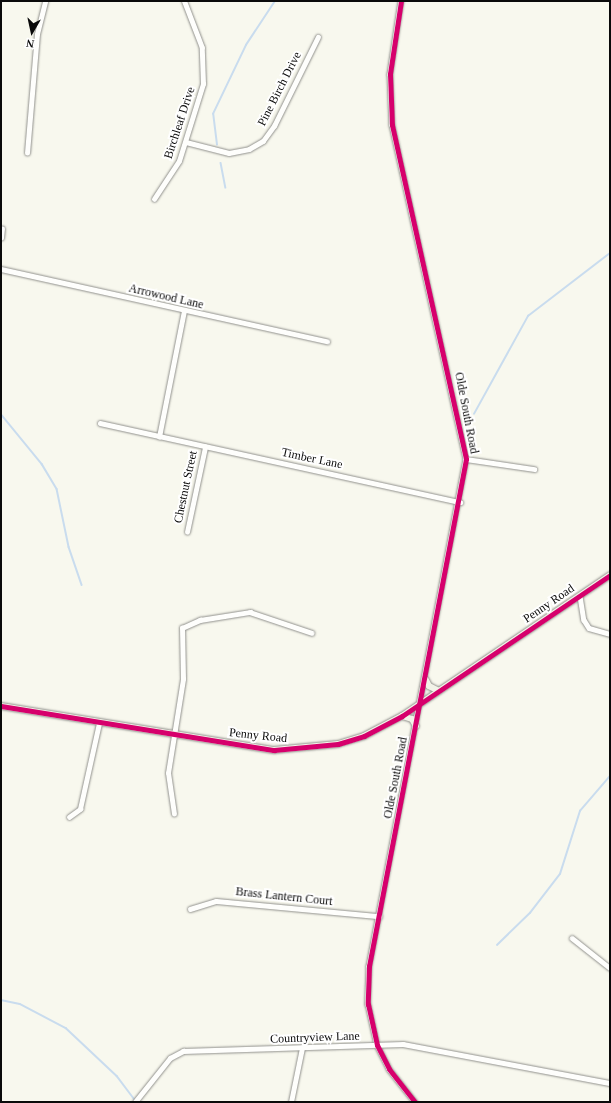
<!DOCTYPE html>
<style>
body{margin:0}
#map{position:relative;width:611px;height:1103px;overflow:hidden;background:#f8f8ee;font-family:"Times New Roman",serif}
div>[style]{position:absolute}
[style*='--x']{left:calc(var(--x)*1px);top:calc(var(--y)*1px);width:calc(var(--w)*1px);rotate:calc(var(--a)*1deg)}
.stream>*{height:1.5px;margin:-0.75px;padding:0 0.75px;transform-origin:0.75px;border-radius:0.75px;background:#c9dcee}
.roads{filter:drop-shadow(0 0 1px #91918d) drop-shadow(0 0 1px #91918d)}
.street>*{height:4.5px;margin:-2.25px;padding:0 2.25px;transform-origin:2.25px;border-radius:2.25px;background:#fefefc}
.secondary>*{height:6px;margin:-3px;padding:0 3px;transform-origin:3px;border-radius:3px;background:#f2f3e8}
.cycleway>*{height:5px;margin:-2.5px;padding:0 2.5px;transform-origin:2.5px;border-radius:2.5px;background:#d6006c}
span{translate:-50% -50%;white-space:nowrap;text-align:center;line-height:1.15;-webkit-text-stroke:4px #fff;paint-order:stroke}
.street-label{font-size:12px;color:#0a0a0a}
.frame{position:absolute;inset:0;border:2px solid #0a0a0a;pointer-events:none}
.north{position:absolute;left:12px;top:12px;width:40px;height:40px;-webkit-text-stroke:3px #fff;paint-order:stroke;rotate:189deg;font-size:11px;font-weight:700;line-height:16px;text-align:center;color:#0a0a0a}
.north::after{content:'';display:block;margin:auto;width:14px;height:18px;background:#0a0a0a;clip-path:polygon(50% 0,100% 100%,50% 72%,0 100%)}
</style>
<div id="map">
<div class="stream">
<div style="--x:217;--y:145;--w:31;--a:-97"></div>
<div style="--x:213;--y:114;--w:76;--a:-64.4"></div>
<div style="--x:246;--y:45;--w:53;--a:-56.6"></div>
<div style="--x:221;--y:163;--w:25;--a:79"></div>
<div style="--x:1;--y:414;--w:65;--a:50.6"></div>
<div style="--x:42;--y:464;--w:29;--a:59"></div>
<div style="--x:57;--y:489;--w:59;--a:78.3"></div>
<div style="--x:69;--y:547;--w:40;--a:71.1"></div>
<div style="--x:474;--y:414;--w:112;--a:-61.1"></div>
<div style="--x:528;--y:316;--w:103;--a:-37.5"></div>
<div style="--x:497;--y:945;--w:46;--a:-44.1"></div>
<div style="--x:530;--y:913;--w:49;--a:-52.4"></div>
<div style="--x:560;--y:874;--w:66;--a:-72.4"></div>
<div style="--x:580;--y:811;--w:46;--a:-49.4"></div>
<div style="--x:1;--y:1000;--w:19;--a:12"></div>
<div style="--x:20;--y:1004;--w:52;--a:27.6"></div>
<div style="--x:66;--y:1028;--w:70;--a:43.3"></div>
<div style="--x:117;--y:1076;--w:30;--a:53"></div>
</div>
<div class="roads">
<div class="street">
<div style="--x:401;--y:1;--w:74;--a:98.6"></div>
<div style="--x:390;--y:74;--w:51;--a:87.8"></div>
<div style="--x:392;--y:125;--w:342;--a:77.5"></div>
<div style="--x:466;--y:459;--w:516;--a:100.83"></div>
<div style="--x:369;--y:966;--w:38;--a:92"></div>
<div style="--x:368;--y:1004;--w:42;--a:77.6"></div>
<div style="--x:377;--y:1045;--w:27;--a:63"></div>
<div style="--x:389;--y:1069;--w:42;--a:51.8"></div>
<div style="--x:186;--y:142;--w:44;--a:14.3"></div>
<div style="--x:229;--y:153;--w:20;--a:-11"></div>
<div style="--x:249;--y:149;--w:16;--a:-30"></div>
<div style="--x:263;--y:141;--w:19;--a:-54"></div>
<div style="--x:274;--y:126;--w:99;--a:-63.7"></div>
<div style="--x:27;--y:153;--w:119;--a:-85.2"></div>
<div style="--x:37;--y:34;--w:34;--a:-76"></div>
<div style="--x:154;--y:199;--w:45;--a:-56.7"></div>
<div style="--x:179;--y:161;--w:81;--a:-72.7"></div>
<div style="--x:203;--y:84;--w:36;--a:-92"></div>
<div style="--x:202;--y:48;--w:50;--a:-111"></div>
<div style="--x:1;--y:238;--w:9;--a:-84"></div>
<div style="--x:1;--y:269;--w:334;--a:12.5"></div>
<div style="--x:100;--y:423;--w:369;--a:12.4"></div>
<div style="--x:159;--y:437;--w:128;--a:-78.8"></div>
<div style="--x:466;--y:459;--w:69;--a:8.4"></div>
<div style="--x:187;--y:532;--w:87;--a:-78"></div>
<div style="--x:580;--y:596;--w:24;--a:81"></div>
<div style="--x:584;--y:620;--w:9;--a:58"></div>
<div style="--x:589;--y:628;--w:22;--a:16"></div>
<div style="--x:174;--y:814;--w:41;--a:-98.3"></div>
<div style="--x:168;--y:773;--w:95;--a:-80.9"></div>
<div style="--x:183;--y:679;--w:51;--a:-91.1"></div>
<div style="--x:182;--y:628;--w:20;--a:-24"></div>
<div style="--x:200;--y:620;--w:51;--a:-9.1"></div>
<div style="--x:250;--y:612;--w:65;--a:18.7"></div>
<div style="--x:69;--y:817;--w:14;--a:-36"></div>
<div style="--x:80;--y:809;--w:88;--a:-77.5"></div>
<div style="--x:190;--y:909;--w:27;--a:-17"></div>
<div style="--x:216;--y:901;--w:164;--a:5.3"></div>
<div style="--x:572;--y:938;--w:48;--a:38.3"></div>
<div style="--x:135;--y:1102;--w:56;--a:-51.5"></div>
<div style="--x:170;--y:1058;--w:15;--a:-28"></div>
<div style="--x:183;--y:1051;--w:220;--a:-1.8"></div>
<div style="--x:403;--y:1044;--w:211;--a:10.7"></div>
<div style="--x:291;--y:1102;--w:55;--a:-78.5"></div>
</div>
<div class="secondary">
<div style="--x:426;--y:680;--w:7;--a:63"></div>
<div style="--x:429;--y:686;--w:11;--a:27"></div>
<div style="--x:1;--y:706;--w:277;--a:9.2"></div>
<div style="--x:274;--y:750;--w:64;--a:-5.4"></div>
<div style="--x:338;--y:744;--w:27;--a:-17"></div>
<div style="--x:364;--y:736;--w:43;--a:-27.8"></div>
<div style="--x:402;--y:716;--w:251;--a:-34.1"></div>
<div style="--x:402;--y:716;--w:10;--a:17"></div>
<div style="--x:412;--y:719;--w:8;--a:60"></div>
</div>
</div>
<div class="cycleway">
<div style="--x:401;--y:1;--w:74;--a:98.6"></div>
<div style="--x:390;--y:74;--w:51;--a:87.8"></div>
<div style="--x:392;--y:125;--w:342;--a:77.5"></div>
<div style="--x:466;--y:459;--w:516;--a:100.83"></div>
<div style="--x:369;--y:966;--w:38;--a:92"></div>
<div style="--x:368;--y:1004;--w:42;--a:77.6"></div>
<div style="--x:377;--y:1045;--w:27;--a:63"></div>
<div style="--x:389;--y:1069;--w:42;--a:51.8"></div>
<div style="--x:1;--y:706;--w:277;--a:9.2"></div>
<div style="--x:274;--y:750;--w:64;--a:-5.4"></div>
<div style="--x:338;--y:744;--w:27;--a:-17"></div>
<div style="--x:364;--y:736;--w:43;--a:-27.8"></div>
<div style="--x:402;--y:716;--w:251;--a:-34.1"></div>
</div>
<div class="street-label">
<span style="left:280px;top:89px;rotate:-63deg">Pine Birch Drive</span>
<span style="left:180px;top:123px;rotate:-72deg">Birchleaf Drive</span>
<span style="left:166px;top:297px;rotate:13deg">Arrowood Lane</span>
<span style="left:466px;top:413px;rotate:79deg">Olde South Road</span>
<span style="left:312px;top:459px;rotate:12deg">Timber Lane</span>
<span style="left:186px;top:487px;rotate:-78deg">Chestnut Street</span>
<span style="left:549px;top:604px;rotate:-34deg">Penny Road</span>
<span style="left:258px;top:736px;rotate:6deg">Penny Road</span>
<span style="left:396px;top:778px;rotate:-79deg">Olde South Road</span>
<span style="left:284px;top:897px;rotate:6deg">Brass Lantern Court</span>
<span style="left:315px;top:1038px;rotate:-2deg">Countryview Lane</span>
</div>
<div class="frame"></div>
<div class="north">N</div>
</div>
